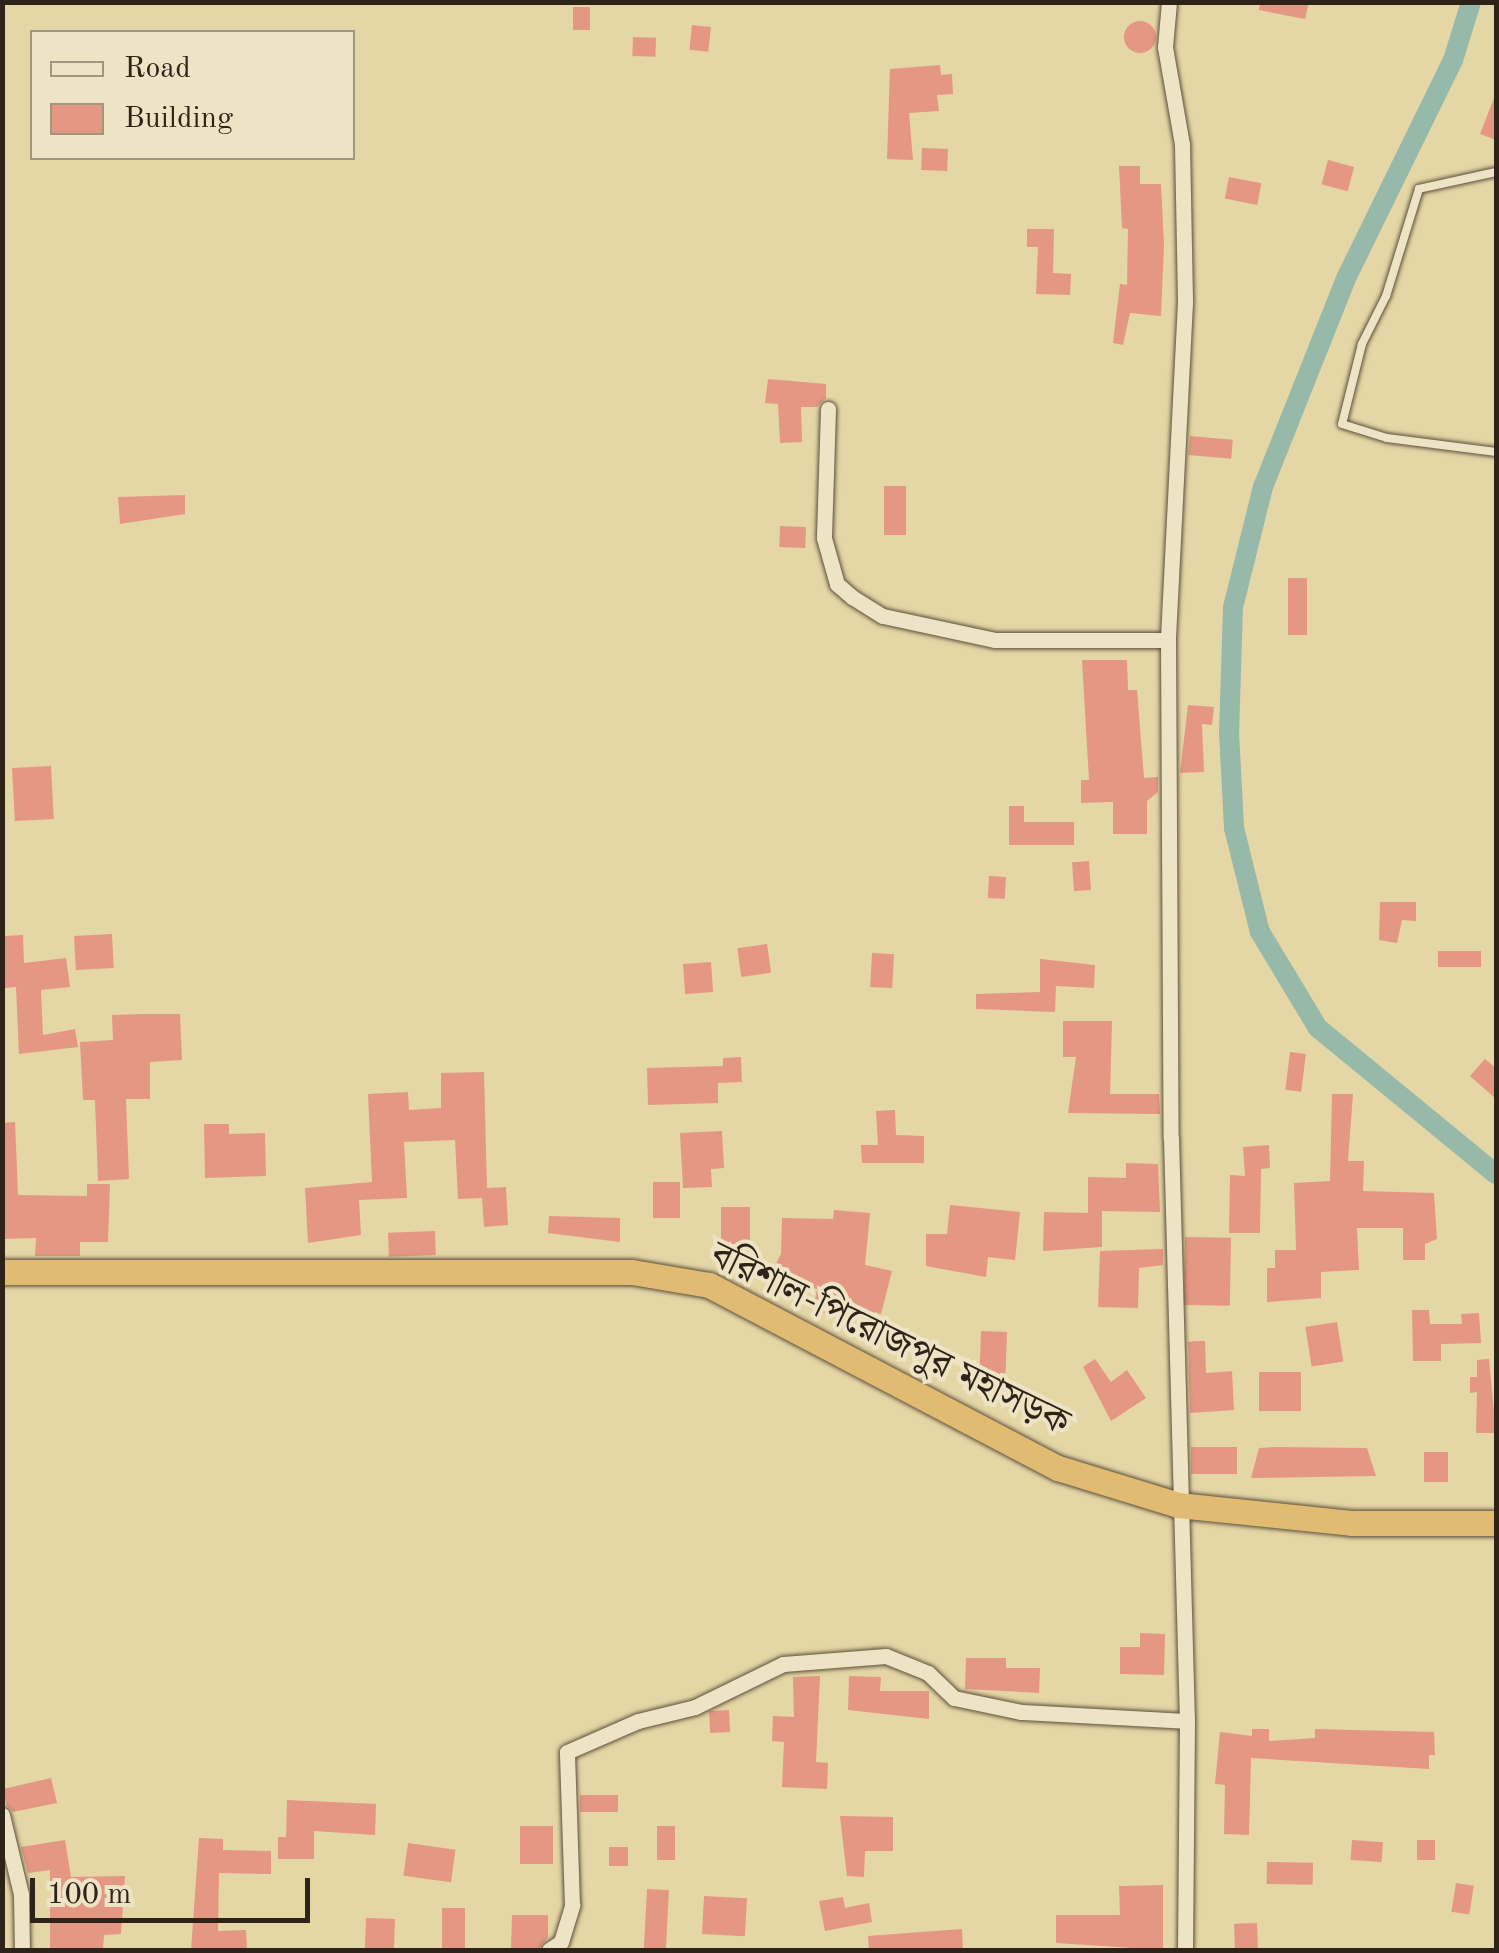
<!DOCTYPE html>
<meta charset="utf-8">
<style>
body{margin:0}
#map{position:relative;width:1499px;height:1953px;overflow:hidden;background:#e5d6a6;font-family:"Old Standard TT","Noto Serif Bengali",serif}
div>[style]{position:absolute}
[style*='--x']{left:calc(var(--x)*1px);top:calc(var(--y)*1px);width:calc(var(--w)*1px);rotate:calc(var(--a)*1deg)}
.canal>*{height:20px;margin:-10px;padding:0 10px;transform-origin:10px;border-radius:10px;background:#96b9aa}
.building>*{inset:0;background:#e49783;transform-origin:0 0}
.round{border-radius:50%}
.roads{filter:drop-shadow(0 0 2px #5c503c) drop-shadow(0 0 2px #5c503c)}
.service>*{height:8px;margin:-4px;padding:0 4px;transform-origin:4px;border-radius:4px;background:#eee4c5}
.minor>*{height:15px;margin:-7.5px;padding:0 7.5px;transform-origin:7.5px;border-radius:7.5px;background:#eee4c5}
.trunk>*{height:25px;margin:-12.5px;padding:0 12.5px;transform-origin:12.5px;border-radius:12.5px;background:#e2bb73}
span{translate:-50% -50%;white-space:nowrap;text-align:center;line-height:1.15;-webkit-text-stroke:8px #eee4c5;paint-order:stroke}
.street-label{font-size:38px;color:#2e2319}
.frame{position:absolute;inset:0;border:5px solid #2e2319;pointer-events:none}
.legend{position:absolute;left:30px;top:30px;width:325px;height:130px;box-sizing:border-box;background:#eee4c5;border:2px solid #a19780;margin:0;padding:12px 18px;list-style:none;font-size:30px;color:#2e2319}
.legend li{display:flex;align-items:center;gap:20px;height:50px}
.legend b{width:50px;border:2px solid #a19780}
.scale{position:absolute;left:30px;top:1878px;width:280px;height:45px;box-sizing:border-box;border:5px solid #2e2319;border-top:0;padding-left:12px;font-size:30px;line-height:35px;white-space:nowrap;color:#2e2319;-webkit-text-stroke:8px #eee4c5;paint-order:stroke}
</style>
<div id="map">
<div class="canal">
<div style="--x:1471;--y:2;--w:61;--a:107.2"></div>
<div style="--x:1453;--y:60;--w:241;--a:116.1"></div>
<div style="--x:1347;--y:276;--w:227;--a:111.7"></div>
<div style="--x:1263;--y:487;--w:124;--a:104"></div>
<div style="--x:1233;--y:607;--w:125;--a:91.8"></div>
<div style="--x:1229;--y:732;--w:96;--a:87"></div>
<div style="--x:1234;--y:828;--w:107;--a:76"></div>
<div style="--x:1260;--y:932;--w:112;--a:58.9"></div>
<div style="--x:1318;--y:1028;--w:230;--a:39.4"></div>
</div>
<div class="building">
<div style="clip-path:polygon(1260px 2px,1309px 2px,1305px 19px,1259px 10px)"></div>
<div style="left:573px;top:7px;width:17px;height:23px"></div>
<div class="round" style="left:1124px;top:21px;width:32px;height:32px"></div>
<div style="left:692px;top:25px;width:19px;height:25px;rotate:6deg"></div>
<div style="left:633px;top:37px;width:23px;height:19px;rotate:2deg"></div>
<div style="clip-path:polygon(940px 65px,941px 75px,952px 74px,953px 94px,937px 95px,939px 111px,909px 113px,913px 160px,887px 159px,890px 69px)"></div>
<div style="clip-path:polygon(1496px 93px,1496px 140px,1480px 134px)"></div>
<div style="left:922px;top:148px;width:26px;height:22px;rotate:2deg"></div>
<div style="left:1328px;top:160px;width:27px;height:25px;rotate:15deg"></div>
<div style="clip-path:polygon(1119px 166px,1140px 166px,1140px 184px,1161px 184px,1164px 245px,1161px 316px,1130px 313px,1123px 345px,1113px 343px,1120px 284px,1127px 285px,1128px 229px,1122px 228px)"></div>
<div style="left:1229px;top:177px;width:33px;height:22px;rotate:11deg"></div>
<div style="clip-path:polygon(1027px 229px,1054px 229px,1053px 273px,1071px 274px,1070px 295px,1036px 294px,1038px 247px,1027px 247px)"></div>
<div style="clip-path:polygon(768px 379px,826px 384px,826px 398px,817px 407px,801px 407px,802px 442px,780px 443px,778px 404px,765px 403px)"></div>
<div style="left:1190px;top:436px;width:43px;height:19px;rotate:5deg"></div>
<div style="left:884px;top:486px;width:22px;height:49px"></div>
<div style="clip-path:polygon(185px 495px,185px 514px,120px 524px,118px 497px)"></div>
<div style="left:780px;top:526px;width:26px;height:21px;rotate:2deg"></div>
<div style="left:1288px;top:578px;width:19px;height:57px"></div>
<div style="clip-path:polygon(1082px 660px,1127px 660px,1128px 690px,1137px 690px,1144px 778px,1158px 777px,1158px 792px,1147px 801px,1147px 834px,1113px 834px,1113px 802px,1081px 803px,1081px 780px,1089px 780px)"></div>
<div style="clip-path:polygon(1188px 705px,1214px 707px,1212px 725px,1202px 724px,1204px 772px,1180px 773px)"></div>
<div style="left:51px;top:766px;width:53px;height:39px;rotate:87deg"></div>
<div style="clip-path:polygon(1009px 806px,1024px 806px,1024px 822px,1074px 822px,1074px 845px,1009px 845px)"></div>
<div style="left:1089px;top:861px;width:29px;height:17px;rotate:86deg"></div>
<div style="left:989px;top:876px;width:17px;height:22px;rotate:3deg"></div>
<div style="clip-path:polygon(1380px 902px,1416px 902px,1416px 921px,1402px 920px,1397px 943px,1379px 940px)"></div>
<div style="left:112px;top:934px;width:34px;height:38px;rotate:87deg"></div>
<div style="clip-path:polygon(23px 935px,24px 963px,66px 958px,70px 987px,41px 990px,43px 1035px,75px 1029px,78px 1047px,19px 1054px,16px 987px,5px 988px,3px 936px)"></div>
<div style="left:767px;top:944px;width:29px;height:30px;rotate:82deg"></div>
<div style="left:1481px;top:951px;width:16px;height:43px;rotate:90deg"></div>
<div style="left:872px;top:953px;width:22px;height:34px;rotate:3deg"></div>
<div style="clip-path:polygon(1040px 959px,1095px 965px,1094px 988px,1056px 986px,1055px 1012px,976px 1009px,976px 994px,1040px 992px)"></div>
<div style="left:711px;top:962px;width:30px;height:28px;rotate:86deg"></div>
<div style="clip-path:polygon(142px 1014px,180px 1014px,182px 1060px,150px 1062px,150px 1099px,126px 1099px,129px 1179px,98px 1181px,95px 1100px,83px 1100px,80px 1042px,113px 1040px,112px 1015px)"></div>
<div style="clip-path:polygon(1063px 1021px,1112px 1021px,1110px 1094px,1159px 1094px,1160px 1114px,1068px 1113px,1076px 1057px,1063px 1057px)"></div>
<div style="left:1290px;top:1052px;width:16px;height:38px;rotate:7deg"></div>
<div style="clip-path:polygon(741px 1057px,742px 1082px,718px 1083px,718px 1103px,648px 1105px,647px 1068px,723px 1066px,723px 1058px)"></div>
<div style="clip-path:polygon(1485px 1059px,1496px 1068px,1496px 1099px,1470px 1076px)"></div>
<div style="clip-path:polygon(484px 1072px,487px 1188px,506px 1187px,508px 1225px,484px 1227px,482px 1198px,458px 1199px,455px 1140px,404px 1142px,407px 1198px,359px 1200px,361px 1235px,308px 1243px,305px 1188px,372px 1182px,368px 1094px,408px 1092px,409px 1110px,441px 1108px,441px 1073px)"></div>
<div style="clip-path:polygon(1332px 1094px,1353px 1094px,1348px 1161px,1364px 1161px,1363px 1191px,1434px 1193px,1437px 1239px,1425px 1244px,1425px 1260px,1403px 1260px,1403px 1228px,1357px 1228px,1359px 1270px,1321px 1272px,1321px 1298px,1267px 1302px,1267px 1268px,1275px 1268px,1275px 1250px,1296px 1250px,1294px 1183px,1330px 1181px)"></div>
<div style="clip-path:polygon(895px 1110px,896px 1135px,924px 1136px,924px 1163px,862px 1163px,861px 1145px,878px 1145px,876px 1111px)"></div>
<div style="clip-path:polygon(15px 1122px,18px 1195px,87px 1196px,87px 1184px,110px 1184px,108px 1242px,80px 1242px,80px 1256px,35px 1256px,36px 1238px,2px 1239px,2px 1123px)"></div>
<div style="clip-path:polygon(204px 1124px,229px 1124px,229px 1134px,265px 1133px,266px 1176px,205px 1178px)"></div>
<div style="clip-path:polygon(722px 1131px,724px 1168px,711px 1169px,712px 1187px,683px 1188px,680px 1133px)"></div>
<div style="clip-path:polygon(1269px 1145px,1270px 1168px,1261px 1169px,1260px 1233px,1229px 1233px,1230px 1175px,1245px 1176px,1243px 1147px)"></div>
<div style="clip-path:polygon(1126px 1163px,1158px 1164px,1160px 1212px,1102px 1211px,1102px 1247px,1043px 1251px,1044px 1212px,1088px 1213px,1088px 1177px,1126px 1178px)"></div>
<div style="left:653px;top:1182px;width:27px;height:36px"></div>
<div style="clip-path:polygon(950px 1205px,1020px 1212px,1015px 1260px,988px 1257px,986px 1277px,926px 1266px,926px 1234px,947px 1234px)"></div>
<div style="left:721px;top:1207px;width:29px;height:53px"></div>
<div style="clip-path:polygon(834px 1210px,870px 1213px,865px 1265px,892px 1271px,881px 1314px,838px 1304px,836px 1315px,813px 1311px,817px 1289px,769px 1276px,781px 1254px,782px 1218px,833px 1219px)"></div>
<div style="clip-path:polygon(549px 1216px,620px 1218px,620px 1242px,548px 1233px)"></div>
<div style="left:435px;top:1231px;width:24px;height:47px;rotate:88deg"></div>
<div style="left:1185px;top:1237px;width:46px;height:68px;rotate:1deg"></div>
<div style="clip-path:polygon(1163px 1249px,1163px 1265px,1139px 1268px,1138px 1308px,1098px 1307px,1100px 1251px)"></div>
<div style="clip-path:polygon(1412px 1310px,1429px 1310px,1430px 1324px,1462px 1324px,1461px 1314px,1479px 1313px,1481px 1343px,1441px 1344px,1441px 1361px,1413px 1361px)"></div>
<div style="left:1337px;top:1322px;width:40px;height:32px;rotate:81deg"></div>
<div style="left:981px;top:1331px;width:26px;height:52px;rotate:2deg"></div>
<div style="clip-path:polygon(1195px 1341px,1205px 1341px,1206px 1373px,1232px 1371px,1234px 1410px,1190px 1413px,1188px 1342px)"></div>
<div style="clip-path:polygon(1095px 1359px,1111px 1382px,1127px 1370px,1146px 1398px,1111px 1421px,1083px 1367px)"></div>
<div style="clip-path:polygon(1489px 1359px,1496px 1433px,1476px 1433px,1477px 1392px,1470px 1393px,1470px 1377px,1477px 1377px,1477px 1360px)"></div>
<div style="left:1259px;top:1372px;width:42px;height:39px"></div>
<div style="left:1191px;top:1447px;width:46px;height:27px"></div>
<div style="clip-path:polygon(1276px 1447px,1367px 1448px,1376px 1476px,1251px 1478px,1259px 1448px)"></div>
<div style="left:1424px;top:1452px;width:24px;height:30px"></div>
<div style="clip-path:polygon(1140px 1633px,1165px 1634px,1164px 1675px,1120px 1674px,1120px 1647px,1140px 1647px)"></div>
<div style="clip-path:polygon(966px 1658px,1006px 1658px,1006px 1668px,1040px 1668px,1039px 1693px,965px 1689px)"></div>
<div style="clip-path:polygon(820px 1676px,816px 1762px,828px 1763px,827px 1789px,782px 1787px,784px 1742px,772px 1741px,773px 1716px,794px 1717px,793px 1677px)"></div>
<div style="clip-path:polygon(849px 1676px,881px 1677px,880px 1691px,929px 1691px,929px 1719px,848px 1710px)"></div>
<div style="left:729px;top:1710px;width:22px;height:20px;rotate:87deg"></div>
<div style="clip-path:polygon(1252px 1729px,1269px 1729px,1269px 1741px,1315px 1738px,1315px 1729px,1434px 1732px,1435px 1755px,1429px 1755px,1429px 1769px,1251px 1758px,1249px 1835px,1224px 1834px,1225px 1785px,1215px 1784px,1220px 1732px,1252px 1736px)"></div>
<div style="clip-path:polygon(51px 1778px,57px 1803px,13px 1812px,6px 1805px,3px 1789px)"></div>
<div style="left:618px;top:1795px;width:17px;height:38px;rotate:90deg"></div>
<div style="clip-path:polygon(287px 1800px,376px 1804px,375px 1835px,314px 1831px,314px 1859px,278px 1859px,278px 1837px,286px 1837px)"></div>
<div style="clip-path:polygon(840px 1816px,893px 1817px,893px 1851px,865px 1851px,864px 1877px,847px 1876px)"></div>
<div style="left:520px;top:1826px;width:33px;height:38px"></div>
<div style="left:657px;top:1826px;width:18px;height:34px"></div>
<div style="clip-path:polygon(199px 1838px,223px 1839px,223px 1850px,271px 1851px,271px 1874px,219px 1873px,218px 1931px,246px 1930px,247px 1950px,191px 1950px)"></div>
<div style="clip-path:polygon(65px 1840px,71px 1877px,125px 1876px,121px 1934px,104px 1935px,103px 1949px,50px 1950px,50px 1870px,28px 1873px,21px 1847px)"></div>
<div style="left:1352px;top:1840px;width:31px;height:20px;rotate:4deg"></div>
<div style="left:1417px;top:1840px;width:18px;height:20px"></div>
<div style="left:408px;top:1843px;width:48px;height:33px;rotate:8deg"></div>
<div style="left:609px;top:1847px;width:19px;height:19px"></div>
<div style="left:1267px;top:1862px;width:46px;height:22px;rotate:1deg"></div>
<div style="left:1456px;top:1883px;width:18px;height:29px;rotate:9deg"></div>
<div style="clip-path:polygon(1163px 1885px,1163px 1950px,1056px 1943px,1056px 1915px,1120px 1915px,1119px 1886px)"></div>
<div style="left:647px;top:1889px;width:22px;height:61px;rotate:3deg"></div>
<div style="left:704px;top:1896px;width:43px;height:38px;rotate:3deg"></div>
<div style="clip-path:polygon(843px 1897px,845px 1908px,869px 1903px,872px 1922px,825px 1931px,819px 1901px)"></div>
<div style="left:465px;top:1908px;width:42px;height:23px;rotate:90deg"></div>
<div style="clip-path:polygon(512px 1915px,548px 1915px,548px 1937px,538px 1950px,511px 1950px)"></div>
<div style="left:366px;top:1918px;width:29px;height:31px;rotate:2deg"></div>
<div style="left:1257px;top:1923px;width:27px;height:23px;rotate:88deg"></div>
<div style="clip-path:polygon(962px 1929px,963px 1950px,869px 1950px,868px 1936px)"></div>
</div>
<div class="roads">
<div class="service">
<div style="--x:1496;--y:172;--w:79;--a:167.6"></div>
<div style="--x:1419;--y:189;--w:112;--a:107.1"></div>
<div style="--x:1386;--y:296;--w:54;--a:116.6"></div>
<div style="--x:1362;--y:344;--w:82;--a:104"></div>
<div style="--x:1342;--y:424;--w:47;--a:17.3"></div>
<div style="--x:1387;--y:438;--w:110;--a:7.3"></div>
</div>
<div class="minor">
<div style="--x:1169;--y:2;--w:45;--a:95.1"></div>
<div style="--x:1165;--y:47;--w:98;--a:80.1"></div>
<div style="--x:1182;--y:144;--w:158;--a:88.9"></div>
<div style="--x:1185;--y:302;--w:338;--a:92.9"></div>
<div style="--x:1168;--y:640;--w:498;--a:89.7"></div>
<div style="--x:1171;--y:1138;--w:583;--a:88.43"></div>
<div style="--x:1187;--y:1721;--w:229;--a:90.5"></div>
<div style="--x:828;--y:409;--w:129;--a:91.8"></div>
<div style="--x:824;--y:538;--w:48;--a:74.2"></div>
<div style="--x:837;--y:584;--w:20;--a:41"></div>
<div style="--x:852;--y:597;--w:36;--a:32"></div>
<div style="--x:883;--y:616;--w:115;--a:12.1"></div>
<div style="--x:995;--y:640;--w:173;--a:0"></div>
<div style="--x:2;--y:1815;--w:81;--a:76.5"></div>
<div style="--x:21;--y:1894;--w:56;--a:89"></div>
<div style="--x:549;--y:1950;--w:14;--a:-34"></div>
<div style="--x:561;--y:1942;--w:39;--a:-73"></div>
<div style="--x:572;--y:1905;--w:153;--a:-91.9"></div>
<div style="--x:567;--y:1752;--w:77;--a:-23.6"></div>
<div style="--x:638;--y:1721;--w:59;--a:-13.8"></div>
<div style="--x:695;--y:1707;--w:98;--a:-26"></div>
<div style="--x:783;--y:1664;--w:103;--a:-4.4"></div>
<div style="--x:886;--y:1656;--w:45;--a:22"></div>
<div style="--x:928;--y:1673;--w:36;--a:44"></div>
<div style="--x:954;--y:1698;--w:68;--a:11.8"></div>
<div style="--x:1021;--y:1712;--w:166;--a:3.1"></div>
</div>
<div class="trunk">
<div style="--x:2;--y:1272;--w:630;--a:0"></div>
<div style="--x:632;--y:1272;--w:78;--a:9.6"></div>
<div style="--x:709;--y:1285;--w:394;--a:27.7"></div>
<div style="--x:1058;--y:1468;--w:126;--a:17.1"></div>
<div style="--x:1178;--y:1505;--w:174;--a:5.9"></div>
<div style="--x:1351;--y:1523;--w:145;--a:0"></div>
</div>
</div>
<div class="street-label">
<span style="left:889px;top:1341px;rotate:26deg">বরিশাল-পিরোজপুর মহাসড়ক</span>
</div>
<div class="frame"></div>
<ul class="legend">
<li><b style="height:12px;background:#eee4c5"></b>Road</li>
<li><b style="height:28px;background:#e49783"></b>Building</li>
</ul>
<div class="scale">100 m</div>
</div>
